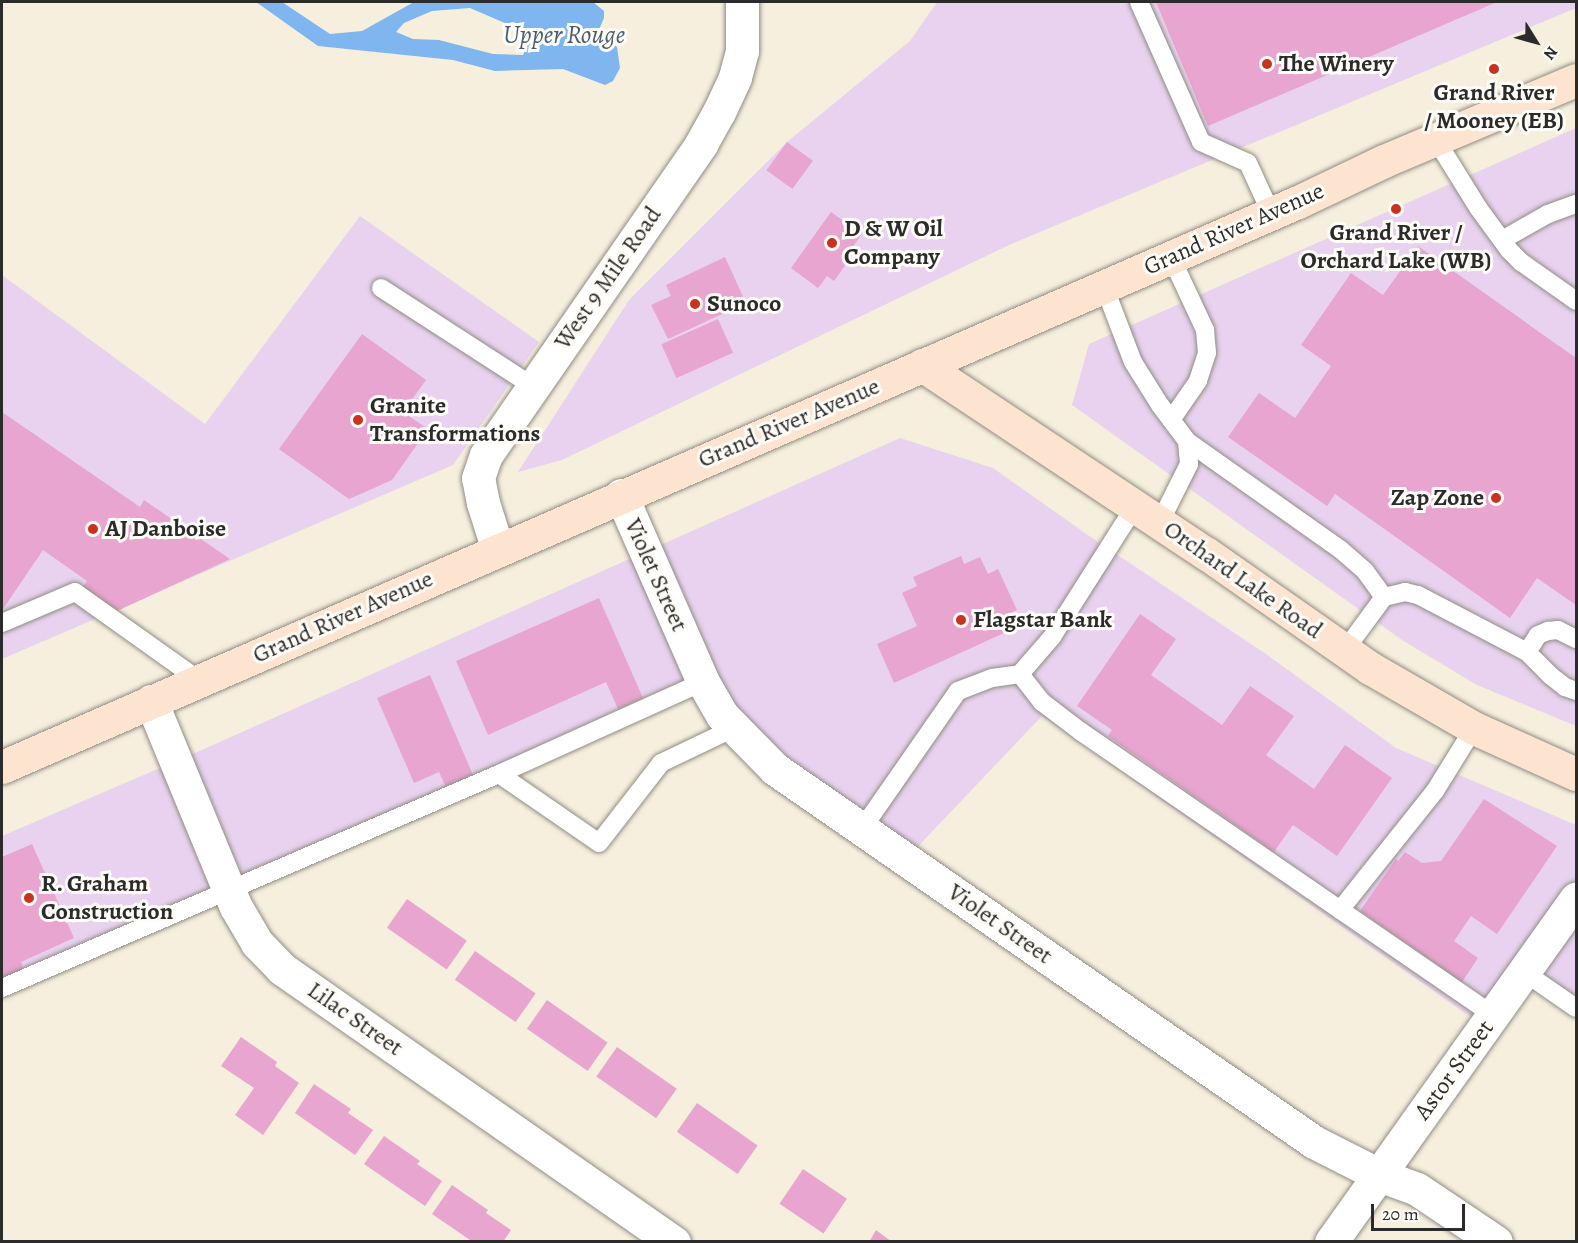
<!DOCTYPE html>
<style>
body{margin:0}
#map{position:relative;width:1578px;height:1243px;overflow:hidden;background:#f6efdd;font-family:Alegreya,serif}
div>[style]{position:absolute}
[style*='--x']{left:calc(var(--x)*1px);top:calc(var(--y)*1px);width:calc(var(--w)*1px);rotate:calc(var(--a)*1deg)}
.built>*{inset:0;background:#e8d2ef}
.water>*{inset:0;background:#80b6ef}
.building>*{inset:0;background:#e8a5cf;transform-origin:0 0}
.roads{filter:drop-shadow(0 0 2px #908d84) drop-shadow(0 0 2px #908d84)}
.service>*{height:18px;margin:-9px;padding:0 9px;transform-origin:9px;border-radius:9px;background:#fff}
.minor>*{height:33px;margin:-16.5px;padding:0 16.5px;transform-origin:16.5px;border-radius:16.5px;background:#fff}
.secondary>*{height:33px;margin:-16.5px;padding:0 16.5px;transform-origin:16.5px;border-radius:16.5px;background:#fde4d1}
.dots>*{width:16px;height:16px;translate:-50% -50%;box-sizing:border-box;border:3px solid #fdfcf7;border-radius:50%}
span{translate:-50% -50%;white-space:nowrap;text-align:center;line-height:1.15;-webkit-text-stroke:6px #fdfcf7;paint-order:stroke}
.poi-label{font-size:24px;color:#2b2b2b;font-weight:700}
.left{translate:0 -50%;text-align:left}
.right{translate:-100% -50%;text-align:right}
.street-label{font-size:24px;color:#2b2b2b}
.water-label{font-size:26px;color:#495c70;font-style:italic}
.frame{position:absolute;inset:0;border:3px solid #2b2b2b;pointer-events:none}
.north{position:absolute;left:1506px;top:12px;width:60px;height:60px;-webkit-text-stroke:4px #fdfcf7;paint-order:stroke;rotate:127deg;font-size:16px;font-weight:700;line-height:24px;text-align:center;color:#2b2b2b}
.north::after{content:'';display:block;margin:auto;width:21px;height:27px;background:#2b2b2b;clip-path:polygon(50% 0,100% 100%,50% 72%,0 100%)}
.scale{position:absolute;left:1371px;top:1204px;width:94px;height:27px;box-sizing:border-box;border:3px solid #2b2b2b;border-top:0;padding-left:8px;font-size:18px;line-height:21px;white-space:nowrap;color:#2b2b2b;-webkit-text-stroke:4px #fdfcf7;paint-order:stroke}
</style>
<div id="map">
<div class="built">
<div style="clip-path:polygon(937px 2px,1576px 2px,1576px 8px,1009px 245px,562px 460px,518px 472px,629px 300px,787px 142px,910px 41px)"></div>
<div style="clip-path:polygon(1576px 128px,1576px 726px,1477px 685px,1402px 640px,1072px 405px,1089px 344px)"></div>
<div style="clip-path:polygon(360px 216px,539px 342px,453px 465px,2px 659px,2px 275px,205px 424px)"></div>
<div style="clip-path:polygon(900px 438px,993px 468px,1085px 533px,1266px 654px,1396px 748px,1576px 825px,1576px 1009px,1524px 973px,1485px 1027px,1042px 716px,906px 859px,703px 683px,2px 994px,2px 836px,204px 749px)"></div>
</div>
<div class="water">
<div style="clip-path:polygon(evenodd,256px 2px,282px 2px,330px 34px,362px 31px,414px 2px,593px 2px,604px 11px,604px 18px,598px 32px,617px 47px,620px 68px,613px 81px,605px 85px,563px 69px,495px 71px,453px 60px,318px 46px,256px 2px,470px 8px,526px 32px,530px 40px,523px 55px,493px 54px,439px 40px,413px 39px,396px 32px,404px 23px,432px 11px,470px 8px)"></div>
</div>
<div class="building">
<div style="clip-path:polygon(1156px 2px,1497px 2px,1208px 126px)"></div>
<div style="left:787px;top:142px;width:32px;height:35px;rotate:36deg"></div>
<div style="clip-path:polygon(831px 212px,862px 234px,849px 252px,853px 254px,834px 281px,827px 276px,818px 288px,791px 268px)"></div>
<div style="clip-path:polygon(1418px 246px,1576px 358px,1576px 605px,1537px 578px,1510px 618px,1335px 494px,1327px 506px,1228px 437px,1259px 393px,1295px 418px,1331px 366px,1301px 345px,1351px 273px,1383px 295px)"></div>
<div style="clip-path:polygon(725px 257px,746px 303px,668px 339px,651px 305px,671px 296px,666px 285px)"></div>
<div style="left:718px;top:319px;width:37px;height:62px;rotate:66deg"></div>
<div style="clip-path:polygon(362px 334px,426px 380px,403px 412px,428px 429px,392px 480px,349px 499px,279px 449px)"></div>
<div style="clip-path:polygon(2px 412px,140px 507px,144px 500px,230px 559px,117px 611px,83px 587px,87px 581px,43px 550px,3px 609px)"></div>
<div style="clip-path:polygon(961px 556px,964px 564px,980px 557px,988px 574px,998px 569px,1017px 610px,1006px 615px,1013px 629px,894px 683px,877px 644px,917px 626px,902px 593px,917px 586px,913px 577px)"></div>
<div style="clip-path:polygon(599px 598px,643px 698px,618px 709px,606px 682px,488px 735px,456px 661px)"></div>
<div style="clip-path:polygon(1140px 614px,1176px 639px,1151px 675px,1222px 725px,1250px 686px,1294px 716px,1266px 755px,1314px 789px,1345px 745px,1392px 778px,1337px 856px,1293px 825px,1274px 852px,1108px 736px,1112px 730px,1077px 706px)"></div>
<div style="clip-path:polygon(430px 675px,473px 775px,446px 787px,439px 772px,414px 783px,377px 698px)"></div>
<div style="clip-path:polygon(1484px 799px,1557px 846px,1497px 934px,1471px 916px,1454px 941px,1478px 958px,1462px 982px,1360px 911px,1396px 859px,1398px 861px,1405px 852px,1422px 863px,1441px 861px)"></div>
<div style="clip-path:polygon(32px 844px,74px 938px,21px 962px,23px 969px,2px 979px,2px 857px)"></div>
<div style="left:407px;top:899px;width:73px;height:35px;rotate:35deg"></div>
<div style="left:475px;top:951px;width:74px;height:35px;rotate:35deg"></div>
<div style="left:547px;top:1000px;width:74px;height:35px;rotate:35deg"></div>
<div style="clip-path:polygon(241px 1037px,277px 1062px,275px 1066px,299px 1083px,263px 1135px,235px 1115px,254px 1088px,221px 1066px)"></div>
<div style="left:617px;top:1047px;width:73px;height:36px;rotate:35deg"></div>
<div style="clip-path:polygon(314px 1084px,351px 1109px,348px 1113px,373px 1130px,355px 1155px,295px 1113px)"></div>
<div style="left:697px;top:1103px;width:74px;height:35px;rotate:35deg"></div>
<div style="clip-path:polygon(384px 1136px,420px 1161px,417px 1164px,442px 1181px,425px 1206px,364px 1164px)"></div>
<div style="left:803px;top:1169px;width:53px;height:42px;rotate:34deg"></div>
<div style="clip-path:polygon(452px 1185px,488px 1210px,486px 1213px,511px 1230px,503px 1242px,473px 1242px,432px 1214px)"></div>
<div style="clip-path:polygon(876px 1230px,892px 1242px,869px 1242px)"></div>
</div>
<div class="roads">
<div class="service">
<div style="--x:1139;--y:2;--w:153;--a:66.1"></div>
<div style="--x:1201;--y:142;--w:51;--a:24.1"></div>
<div style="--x:1248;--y:163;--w:55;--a:65.3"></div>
<div style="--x:1436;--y:140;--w:81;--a:58.1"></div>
<div style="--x:1479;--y:209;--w:51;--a:53.8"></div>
<div style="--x:1509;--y:250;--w:17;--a:45"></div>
<div style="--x:1521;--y:262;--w:67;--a:35.3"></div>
<div style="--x:1502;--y:240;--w:53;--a:-29.5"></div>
<div style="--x:1548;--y:214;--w:30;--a:-20"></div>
<div style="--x:1171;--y:257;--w:81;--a:65"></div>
<div style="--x:1205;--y:330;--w:23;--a:85"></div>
<div style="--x:1207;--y:353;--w:29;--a:108"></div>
<div style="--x:1198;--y:381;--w:47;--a:124.7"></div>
<div style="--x:1104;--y:286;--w:81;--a:69.1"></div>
<div style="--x:1133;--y:362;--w:51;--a:57.9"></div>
<div style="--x:1160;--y:405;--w:45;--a:53.1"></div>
<div style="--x:1187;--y:441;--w:189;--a:35.3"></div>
<div style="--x:1341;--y:550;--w:32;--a:41"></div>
<div style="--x:1365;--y:571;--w:32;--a:54"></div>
<div style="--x:381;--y:288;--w:182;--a:32.9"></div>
<div style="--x:1160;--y:522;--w:65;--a:-63.4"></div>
<div style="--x:1189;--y:464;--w:23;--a:-95"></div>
<div style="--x:2;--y:623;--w:79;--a:-23"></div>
<div style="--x:75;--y:592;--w:152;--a:35.4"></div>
<div style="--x:1345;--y:650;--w:66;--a:-53.7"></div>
<div style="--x:1384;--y:597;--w:22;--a:-13"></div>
<div style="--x:1405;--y:592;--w:13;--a:13"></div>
<div style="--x:1418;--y:595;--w:123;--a:27.6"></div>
<div style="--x:1527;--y:652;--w:34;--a:45"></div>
<div style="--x:1551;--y:676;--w:18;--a:38"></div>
<div style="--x:1565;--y:687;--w:12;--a:20"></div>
<div style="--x:1527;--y:652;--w:20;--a:-57"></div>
<div style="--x:1538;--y:635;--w:11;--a:-22"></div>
<div style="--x:1548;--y:631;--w:10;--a:-6"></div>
<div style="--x:1558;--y:630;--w:20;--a:27"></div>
<div style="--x:1020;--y:674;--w:36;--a:52"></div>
<div style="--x:1042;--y:702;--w:48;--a:37.3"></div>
<div style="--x:1080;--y:731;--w:501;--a:34.51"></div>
<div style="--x:499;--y:774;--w:224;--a:-24.3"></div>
<div style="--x:862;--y:829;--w:168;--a:-55.2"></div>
<div style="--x:958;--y:691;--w:36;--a:-21"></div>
<div style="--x:992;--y:678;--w:28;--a:-8"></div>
<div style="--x:1020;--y:674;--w:49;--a:-49.1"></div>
<div style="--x:1052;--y:637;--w:155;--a:-57.6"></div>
<div style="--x:1340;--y:910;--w:152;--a:-51.4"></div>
<div style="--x:1435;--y:791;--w:74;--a:-58.2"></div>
<div style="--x:1524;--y:972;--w:63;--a:34.7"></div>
<div style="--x:2;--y:988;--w:541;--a:-23.3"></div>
<div style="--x:499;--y:774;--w:121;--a:34.6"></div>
<div style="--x:599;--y:843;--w:101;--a:-52.2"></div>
<div style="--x:661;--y:763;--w:81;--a:-25.6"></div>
</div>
<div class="minor">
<div style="--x:621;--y:495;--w:204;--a:66.3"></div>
<div style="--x:703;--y:682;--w:38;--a:60"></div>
<div style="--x:722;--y:715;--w:76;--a:45.5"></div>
<div style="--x:775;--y:769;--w:655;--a:34.68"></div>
<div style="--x:1314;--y:1142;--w:73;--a:26.9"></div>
<div style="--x:1379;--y:1175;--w:40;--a:20.2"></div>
<div style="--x:1417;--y:1189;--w:95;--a:33.9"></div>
<div style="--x:498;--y:550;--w:49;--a:-107.7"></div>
<div style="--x:483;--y:503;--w:25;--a:-101"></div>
<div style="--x:478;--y:478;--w:24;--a:-71"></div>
<div style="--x:486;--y:455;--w:378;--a:-55.3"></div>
<div style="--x:701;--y:144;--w:37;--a:-61"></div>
<div style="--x:719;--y:112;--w:38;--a:-65"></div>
<div style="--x:735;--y:77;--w:27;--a:-75"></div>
<div style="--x:742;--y:51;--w:49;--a:-90"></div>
<div style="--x:151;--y:701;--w:223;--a:67.6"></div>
<div style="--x:236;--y:907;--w:42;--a:59.7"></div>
<div style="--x:257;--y:943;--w:36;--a:46"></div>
<div style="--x:282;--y:969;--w:478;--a:34.9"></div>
<div style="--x:1331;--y:1242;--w:422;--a:-54.5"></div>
</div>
<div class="secondary">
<div style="--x:922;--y:365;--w:342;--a:33.6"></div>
<div style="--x:1207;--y:554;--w:199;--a:35"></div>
<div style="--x:1370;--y:668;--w:120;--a:30"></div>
<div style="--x:1474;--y:728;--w:112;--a:24.3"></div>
<div style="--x:2;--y:767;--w:1414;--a:-23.56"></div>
<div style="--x:1298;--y:202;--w:95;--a:-25.5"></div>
<div style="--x:1384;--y:161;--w:208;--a:-22.9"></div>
</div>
</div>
<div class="dots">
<div style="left:1267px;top:64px;background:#c8321e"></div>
<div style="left:1494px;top:69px;background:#c8321e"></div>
<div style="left:1396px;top:209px;background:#c8321e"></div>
<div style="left:832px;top:243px;background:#c8321e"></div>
<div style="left:695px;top:304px;background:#c8321e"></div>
<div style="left:358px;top:420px;background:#c8321e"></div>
<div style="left:1496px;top:498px;background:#c8321e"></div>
<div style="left:93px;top:529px;background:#c8321e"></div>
<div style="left:961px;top:620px;background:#c8321e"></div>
<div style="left:29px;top:898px;background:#c8321e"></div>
</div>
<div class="poi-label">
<span class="left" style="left:1279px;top:64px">The Winery</span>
<span style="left:1494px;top:107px">Grand River<br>/ Mooney (EB)</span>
<span class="left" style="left:844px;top:243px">D &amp; W Oil<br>Company</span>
<span style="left:1396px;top:247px">Grand River /<br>Orchard Lake (WB)</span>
<span class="left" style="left:707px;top:304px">Sunoco</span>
<span class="left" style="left:370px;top:420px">Granite<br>Transformations</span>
<span class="right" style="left:1484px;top:498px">Zap Zone</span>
<span class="left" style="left:105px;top:529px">AJ Danboise</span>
<span class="left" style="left:973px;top:620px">Flagstar Bank</span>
<span class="left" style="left:41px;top:898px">R. Graham<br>Construction</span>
</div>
<div class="street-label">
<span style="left:1234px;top:229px;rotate:-24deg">Grand River Avenue</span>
<span style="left:608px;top:278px;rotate:-55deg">West 9 Mile Road</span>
<span style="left:789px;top:423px;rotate:-23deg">Grand River Avenue</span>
<span style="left:656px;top:575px;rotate:66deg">Violet Street</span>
<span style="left:1243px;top:580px;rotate:35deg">Orchard Lake Road</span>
<span style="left:343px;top:617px;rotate:-24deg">Grand River Avenue</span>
<span style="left:1000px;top:924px;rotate:35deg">Violet Street</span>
<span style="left:355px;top:1019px;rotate:35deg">Lilac Street</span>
<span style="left:1454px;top:1070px;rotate:-54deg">Astor Street</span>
</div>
<div class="water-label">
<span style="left:564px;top:35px">Upper Rouge</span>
</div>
<div class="frame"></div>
<div class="north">N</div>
<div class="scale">20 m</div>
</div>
